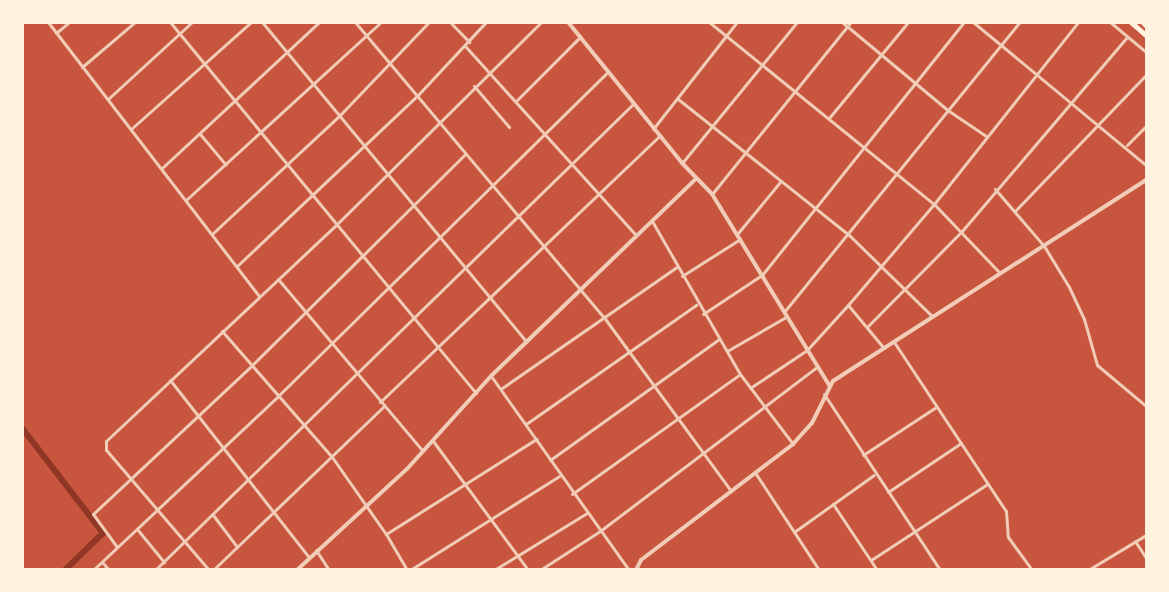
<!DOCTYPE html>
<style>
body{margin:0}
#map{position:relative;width:1169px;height:592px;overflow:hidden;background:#c8553d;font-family:"DejaVu Sans",sans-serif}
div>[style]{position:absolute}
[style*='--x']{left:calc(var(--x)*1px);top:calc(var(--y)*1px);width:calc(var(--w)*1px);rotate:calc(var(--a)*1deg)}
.canal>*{height:6px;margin:-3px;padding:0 3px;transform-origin:3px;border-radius:3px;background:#8f3625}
.minor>*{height:3px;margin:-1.5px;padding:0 1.5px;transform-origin:1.5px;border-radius:1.5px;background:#f1ccb7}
.tertiary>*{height:4px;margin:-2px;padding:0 2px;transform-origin:2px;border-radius:2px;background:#f1ccb7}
.primary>*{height:4.5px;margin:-2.25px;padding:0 2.25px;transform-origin:2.25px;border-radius:2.25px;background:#fff3e0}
span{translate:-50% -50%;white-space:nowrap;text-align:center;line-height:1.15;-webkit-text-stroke:5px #fff3e0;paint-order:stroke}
.frame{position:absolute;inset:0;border:24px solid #fff3e0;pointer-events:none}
</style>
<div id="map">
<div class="canal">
<div style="--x:22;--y:428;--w:133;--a:52.4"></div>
<div style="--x:103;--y:533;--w:53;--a:135.8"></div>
</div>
<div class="minor">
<div style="--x:48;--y:22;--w:346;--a:52.4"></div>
<div style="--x:170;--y:22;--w:481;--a:50.5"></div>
<div style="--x:262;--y:22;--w:415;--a:50.4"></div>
<div style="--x:355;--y:22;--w:385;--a:49.9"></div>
<div style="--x:603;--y:316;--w:217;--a:53.8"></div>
<div style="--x:450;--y:22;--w:28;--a:46"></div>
<div style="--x:709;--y:22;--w:289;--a:39"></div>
<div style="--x:934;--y:204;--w:95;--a:46.3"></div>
<div style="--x:842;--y:22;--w:139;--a:39.8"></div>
<div style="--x:949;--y:111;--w:45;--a:34"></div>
<div style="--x:973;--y:22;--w:224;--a:39.6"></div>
<div style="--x:1110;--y:22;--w:47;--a:39.8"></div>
<div style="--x:56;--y:33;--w:17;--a:-40"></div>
<div style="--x:466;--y:47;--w:253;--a:47.9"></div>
<div style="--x:82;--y:67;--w:70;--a:-40.3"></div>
<div style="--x:474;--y:86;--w:54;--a:49.5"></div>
<div style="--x:108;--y:99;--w:114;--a:-42.5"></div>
<div style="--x:678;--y:99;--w:220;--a:38.5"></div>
<div style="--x:850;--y:236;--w:115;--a:44.3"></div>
<div style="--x:516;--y:101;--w:91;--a:-45"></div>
<div style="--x:829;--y:118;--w:124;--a:-50.5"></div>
<div style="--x:131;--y:129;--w:161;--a:-41.7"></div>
<div style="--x:653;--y:129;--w:136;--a:-51.9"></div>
<div style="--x:200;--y:134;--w:40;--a:50"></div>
<div style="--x:1127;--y:145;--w:27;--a:-45"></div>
<div style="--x:682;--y:163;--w:182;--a:-50.8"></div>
<div style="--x:162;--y:168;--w:214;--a:-42.9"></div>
<div style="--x:995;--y:189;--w:75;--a:49.3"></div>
<div style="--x:1044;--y:246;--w:48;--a:58.6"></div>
<div style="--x:1069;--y:287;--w:35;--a:65"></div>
<div style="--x:1084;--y:319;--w:48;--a:74.2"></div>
<div style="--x:1097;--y:365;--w:64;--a:39.9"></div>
<div style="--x:712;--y:194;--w:221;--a:-51.1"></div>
<div style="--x:186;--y:200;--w:264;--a:-42.4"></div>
<div style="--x:1015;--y:211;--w:189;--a:-46.1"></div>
<div style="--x:652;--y:221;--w:177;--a:60.1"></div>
<div style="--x:740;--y:374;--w:88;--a:52.9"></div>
<div style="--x:738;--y:233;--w:66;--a:-50.5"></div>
<div style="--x:212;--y:234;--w:175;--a:-42.9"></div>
<div style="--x:340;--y:115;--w:129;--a:-46.3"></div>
<div style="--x:237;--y:266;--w:248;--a:-43.4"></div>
<div style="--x:417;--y:96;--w:101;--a:-47"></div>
<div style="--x:682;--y:276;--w:69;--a:-32.5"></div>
<div style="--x:278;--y:279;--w:225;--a:49.9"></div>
<div style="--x:848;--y:305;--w:55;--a:50.2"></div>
<div style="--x:784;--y:312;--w:374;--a:-50.9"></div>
<div style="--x:703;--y:314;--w:71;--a:-33.5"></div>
<div style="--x:762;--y:275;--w:324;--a:-51.4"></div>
<div style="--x:867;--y:327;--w:135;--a:-45.3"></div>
<div style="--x:962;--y:231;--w:255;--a:-49.6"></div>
<div style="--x:222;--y:331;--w:167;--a:48.9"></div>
<div style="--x:332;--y:457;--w:94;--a:55"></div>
<div style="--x:386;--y:534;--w:178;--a:-32.3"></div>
<div style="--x:894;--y:342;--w:203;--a:56.5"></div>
<div style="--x:1006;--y:511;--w:26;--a:86"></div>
<div style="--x:1008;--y:537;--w:41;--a:54"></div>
<div style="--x:727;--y:351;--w:68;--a:-30"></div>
<div style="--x:491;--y:376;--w:237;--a:54.6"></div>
<div style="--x:170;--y:380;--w:225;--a:51.9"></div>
<div style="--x:502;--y:388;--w:213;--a:-34.7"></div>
<div style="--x:750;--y:388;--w:69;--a:-33.7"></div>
<div style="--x:807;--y:350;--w:61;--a:-47.7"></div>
<div style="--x:848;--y:305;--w:133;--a:-49.6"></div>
<div style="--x:934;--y:204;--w:232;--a:-51.6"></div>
<div style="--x:824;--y:394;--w:211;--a:56.6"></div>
<div style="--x:380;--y:402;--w:385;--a:-43.6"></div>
<div style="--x:526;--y:424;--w:208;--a:-35"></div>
<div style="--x:433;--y:441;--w:160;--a:53.6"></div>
<div style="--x:863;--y:455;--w:87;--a:-33.3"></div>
<div style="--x:550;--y:460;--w:208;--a:-35.6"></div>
<div style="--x:756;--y:474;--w:115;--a:56.7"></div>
<div style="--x:888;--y:492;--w:88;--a:-33.9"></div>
<div style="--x:572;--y:494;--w:206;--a:-35.5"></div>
<div style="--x:833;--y:504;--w:79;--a:56.3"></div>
<div style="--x:213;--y:515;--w:40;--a:53"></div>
<div style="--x:137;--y:529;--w:43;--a:50.7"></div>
<div style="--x:794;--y:532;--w:98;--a:-35.5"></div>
<div style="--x:386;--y:534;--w:42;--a:59.7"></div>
<div style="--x:1135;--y:541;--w:20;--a:57"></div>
<div style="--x:117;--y:547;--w:41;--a:-126"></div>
<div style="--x:93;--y:514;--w:218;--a:-43.1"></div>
<div style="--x:252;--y:365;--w:300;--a:-44.7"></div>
<div style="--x:316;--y:550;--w:24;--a:57"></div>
<div style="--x:871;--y:560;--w:139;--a:-33.2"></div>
<div style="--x:102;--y:562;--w:11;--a:49"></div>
<div style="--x:93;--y:570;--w:254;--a:-43.2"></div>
<div style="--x:278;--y:396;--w:462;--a:-44.5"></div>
<div style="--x:155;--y:570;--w:669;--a:-44.27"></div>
<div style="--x:209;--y:570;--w:158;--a:-130.6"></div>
<div style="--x:106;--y:450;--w:9;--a:-90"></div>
<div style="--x:106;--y:441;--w:316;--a:-43.2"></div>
<div style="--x:336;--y:225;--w:289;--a:-44.7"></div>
<div style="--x:213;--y:570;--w:237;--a:-43.8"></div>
<div style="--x:410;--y:570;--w:176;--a:-32.2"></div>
<div style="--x:494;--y:570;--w:109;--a:-31.5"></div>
<div style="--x:540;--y:570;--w:72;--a:-33"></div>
<div style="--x:600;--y:531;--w:272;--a:-37.1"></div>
<div style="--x:1088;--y:570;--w:68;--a:-31.1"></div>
</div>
<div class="tertiary">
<div style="--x:568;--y:22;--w:181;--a:51"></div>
<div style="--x:682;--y:163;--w:43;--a:45.9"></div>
<div style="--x:712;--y:194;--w:224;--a:58.5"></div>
<div style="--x:297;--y:570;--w:149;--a:-42.6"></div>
<div style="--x:407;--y:469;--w:125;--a:-47.9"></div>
<div style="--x:491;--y:376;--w:284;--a:-43.9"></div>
<div style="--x:636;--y:570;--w:11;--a:-63"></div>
<div style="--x:641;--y:560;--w:191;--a:-37.3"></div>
<div style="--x:793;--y:444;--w:28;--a:-48"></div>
<div style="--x:812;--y:423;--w:47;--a:-63.4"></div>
<div style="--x:833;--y:381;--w:372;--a:-32.7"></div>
</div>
<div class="primary">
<div style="--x:1131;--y:22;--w:20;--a:41"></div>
<div style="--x:1143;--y:22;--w:4;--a:45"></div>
</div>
<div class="frame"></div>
</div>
